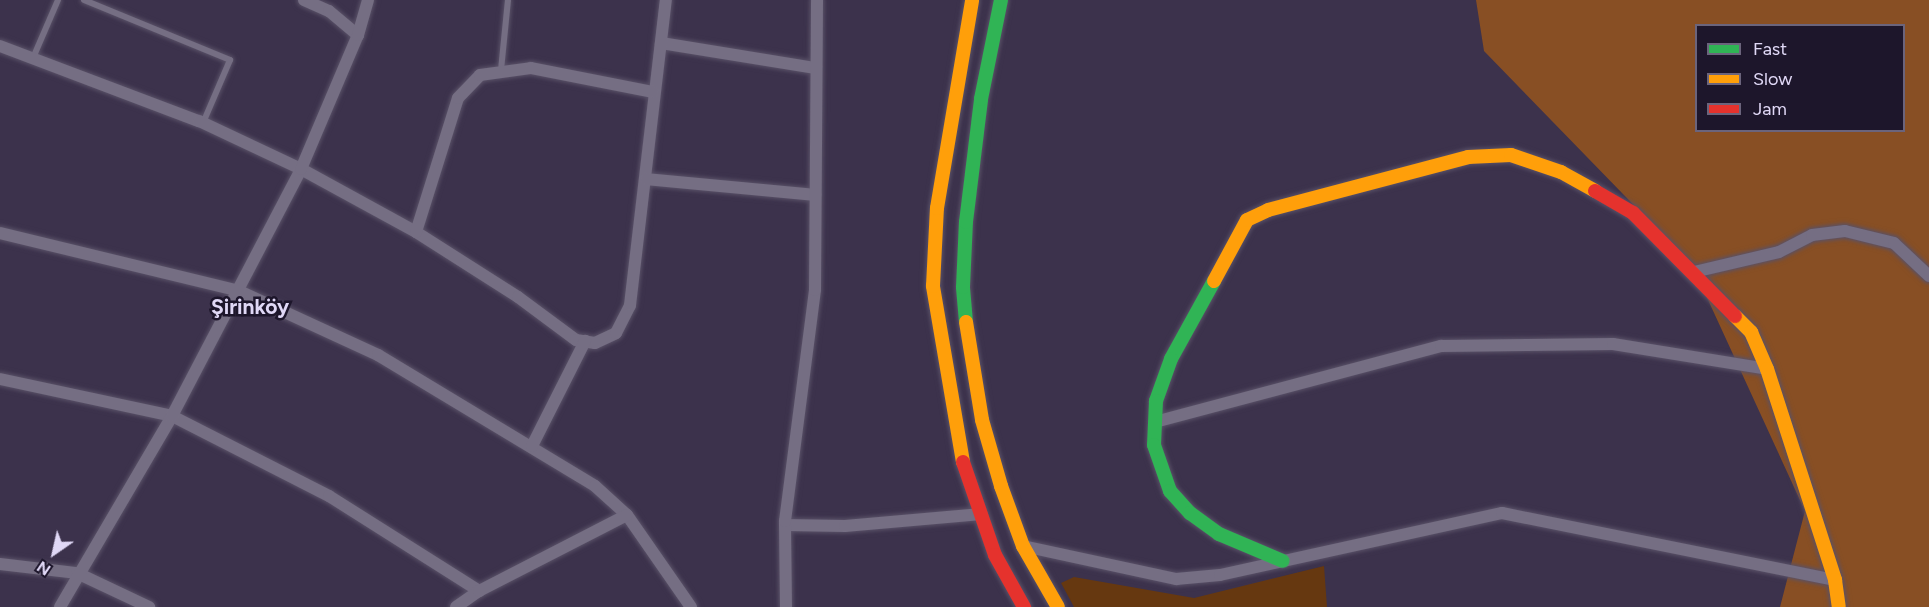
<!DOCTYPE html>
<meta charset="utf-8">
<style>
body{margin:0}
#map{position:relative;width:1929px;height:607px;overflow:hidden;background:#3c324c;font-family:Figtree,sans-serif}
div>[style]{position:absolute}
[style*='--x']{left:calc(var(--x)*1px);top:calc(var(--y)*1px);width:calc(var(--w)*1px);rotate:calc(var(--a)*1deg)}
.green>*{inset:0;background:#663810}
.forest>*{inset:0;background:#884f24}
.roads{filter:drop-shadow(0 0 2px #595167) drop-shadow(0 0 2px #595167)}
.lane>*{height:6px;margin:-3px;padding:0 3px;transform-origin:3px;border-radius:3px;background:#756e83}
.street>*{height:12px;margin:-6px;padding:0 6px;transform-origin:6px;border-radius:6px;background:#756e83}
.fast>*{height:14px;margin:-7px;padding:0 7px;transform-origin:7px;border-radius:7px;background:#30b455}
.slow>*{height:14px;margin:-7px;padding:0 7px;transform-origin:7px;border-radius:7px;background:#ff9f0a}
.jam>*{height:14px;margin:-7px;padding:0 7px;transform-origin:7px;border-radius:7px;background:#e5322d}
span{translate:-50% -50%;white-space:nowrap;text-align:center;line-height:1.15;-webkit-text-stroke:5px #1d162b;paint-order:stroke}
.district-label{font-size:21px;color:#e0d8f6;font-weight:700}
.legend{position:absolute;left:1695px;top:24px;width:210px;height:108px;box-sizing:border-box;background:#1d162b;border:2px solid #6b647c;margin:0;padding:8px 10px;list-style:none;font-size:18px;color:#e0d8f6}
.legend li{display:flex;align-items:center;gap:12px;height:30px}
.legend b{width:30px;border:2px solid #6b647c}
.north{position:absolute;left:24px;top:523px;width:60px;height:60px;-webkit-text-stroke:4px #1d162b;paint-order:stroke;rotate:214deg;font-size:16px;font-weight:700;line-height:24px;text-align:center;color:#e0d8f6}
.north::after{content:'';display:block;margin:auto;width:21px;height:27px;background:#e0d8f6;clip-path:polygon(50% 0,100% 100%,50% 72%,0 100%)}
</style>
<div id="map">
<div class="green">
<div style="clip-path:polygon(1324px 566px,1327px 607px,1074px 607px,1061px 583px,1074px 577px,1194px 598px)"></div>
</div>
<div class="forest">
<div style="clip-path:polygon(evenodd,1476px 0,1929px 0,1929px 607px,1780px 607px,1805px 511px,1692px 265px,1484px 51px,1476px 0,1696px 26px,1904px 26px,1904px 130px,1696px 130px,1696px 26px)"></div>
</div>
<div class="roads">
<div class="lane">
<div style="--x:84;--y:0;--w:158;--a:22.3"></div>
<div style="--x:230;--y:60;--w:69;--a:113.2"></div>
<div style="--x:33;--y:58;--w:63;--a:-66.7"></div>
<div style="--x:501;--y:70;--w:70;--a:-84.3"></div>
</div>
<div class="street">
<div style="--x:304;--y:0;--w:27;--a:24"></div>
<div style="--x:329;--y:11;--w:38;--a:40"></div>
<div style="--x:661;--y:43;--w:157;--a:9.2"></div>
<div style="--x:0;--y:46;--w:213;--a:20.7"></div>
<div style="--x:199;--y:121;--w:113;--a:25.2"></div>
<div style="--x:301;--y:169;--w:131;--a:28.7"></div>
<div style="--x:416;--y:232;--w:121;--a:32.5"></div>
<div style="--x:518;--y:297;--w:72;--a:36.6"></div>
<div style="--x:576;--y:340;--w:19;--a:9"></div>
<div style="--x:595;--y:343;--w:23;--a:-25"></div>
<div style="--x:616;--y:333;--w:31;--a:-63"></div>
<div style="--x:630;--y:305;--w:307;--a:-83.3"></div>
<div style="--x:646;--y:179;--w:170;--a:5.4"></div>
<div style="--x:416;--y:232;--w:140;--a:-72.6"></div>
<div style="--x:458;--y:98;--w:32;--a:-46"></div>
<div style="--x:480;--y:75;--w:51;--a:-7.8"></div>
<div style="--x:531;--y:68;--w:124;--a:11.1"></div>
<div style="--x:0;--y:233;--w:246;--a:13.6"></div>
<div style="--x:239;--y:291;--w:153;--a:24.7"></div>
<div style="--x:378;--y:355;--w:253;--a:31.1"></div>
<div style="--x:595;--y:486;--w:43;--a:42.2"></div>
<div style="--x:627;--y:515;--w:112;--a:55.2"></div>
<div style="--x:1694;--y:272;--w:87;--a:-13.2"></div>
<div style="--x:1779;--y:252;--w:37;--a:-27"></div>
<div style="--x:1812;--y:235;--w:33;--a:-7"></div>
<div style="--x:1845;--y:231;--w:50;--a:13.8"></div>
<div style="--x:1894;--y:243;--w:48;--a:43.3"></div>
<div style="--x:0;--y:379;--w:176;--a:12.1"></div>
<div style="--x:172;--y:416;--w:176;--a:27"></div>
<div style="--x:329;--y:496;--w:178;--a:32.3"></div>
<div style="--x:1155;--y:422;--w:296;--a:-14.9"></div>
<div style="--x:1441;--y:346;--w:172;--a:-0.7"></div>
<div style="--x:1613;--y:344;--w:156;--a:9.2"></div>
<div style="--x:532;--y:446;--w:118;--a:-63.2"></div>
<div style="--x:785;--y:525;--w:60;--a:1"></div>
<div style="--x:845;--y:526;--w:137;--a:-5"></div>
<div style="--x:1023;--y:546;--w:157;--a:12.2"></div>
<div style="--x:1176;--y:579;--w:44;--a:-5.2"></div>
<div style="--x:1220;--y:575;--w:289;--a:-12.4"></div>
<div style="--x:1502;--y:513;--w:340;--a:11.4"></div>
<div style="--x:0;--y:564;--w:78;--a:6.7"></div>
<div style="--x:77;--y:573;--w:80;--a:25.3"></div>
<div style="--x:60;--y:607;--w:221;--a:-59.6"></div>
<div style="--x:172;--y:416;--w:279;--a:-62.4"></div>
<div style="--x:301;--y:169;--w:146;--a:-67"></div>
<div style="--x:358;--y:35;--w:36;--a:-74"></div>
<div style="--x:456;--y:607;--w:28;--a:-35"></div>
<div style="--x:479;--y:591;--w:166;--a:-27.2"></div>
<div style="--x:786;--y:607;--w:86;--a:-90.7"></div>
<div style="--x:785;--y:521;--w:233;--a:-82.6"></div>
<div style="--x:815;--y:290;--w:290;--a:-89.6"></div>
</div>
<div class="fast">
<div style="--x:1214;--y:281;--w:89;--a:118.9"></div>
<div style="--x:1171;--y:359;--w:45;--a:109.7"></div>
<div style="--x:1156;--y:401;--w:44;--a:92.6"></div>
<div style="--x:1154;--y:445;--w:49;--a:70.8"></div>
<div style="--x:1170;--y:491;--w:30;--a:48"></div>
<div style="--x:1190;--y:513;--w:36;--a:36"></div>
<div style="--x:1219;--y:534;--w:69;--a:22.9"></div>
<div style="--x:966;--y:322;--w:35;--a:-95"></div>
<div style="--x:963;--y:287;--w:65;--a:-87.4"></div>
<div style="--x:966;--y:222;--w:124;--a:-83"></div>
<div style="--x:981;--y:99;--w:101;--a:-78.6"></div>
</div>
<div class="slow">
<div style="--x:1214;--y:281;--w:69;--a:-61.6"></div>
<div style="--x:1247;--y:220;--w:23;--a:-25"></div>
<div style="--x:1268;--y:210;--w:207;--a:-14.8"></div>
<div style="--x:1468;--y:157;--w:43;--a:-2.7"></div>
<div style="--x:1511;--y:155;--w:53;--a:18.8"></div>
<div style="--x:1561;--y:172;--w:39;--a:29"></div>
<div style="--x:1735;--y:316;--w:23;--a:45"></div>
<div style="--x:1751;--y:332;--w:40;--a:66.6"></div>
<div style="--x:1767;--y:369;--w:222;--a:72.1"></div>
<div style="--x:1835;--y:580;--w:27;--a:82"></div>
<div style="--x:966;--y:322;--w:99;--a:80.7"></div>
<div style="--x:982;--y:420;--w:69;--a:73.9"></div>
<div style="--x:1001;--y:486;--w:64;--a:69.9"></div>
<div style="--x:1023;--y:546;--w:70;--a:60.2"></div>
<div style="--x:963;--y:462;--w:179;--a:-99.7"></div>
<div style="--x:933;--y:286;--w:78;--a:-87.1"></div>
<div style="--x:937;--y:208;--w:211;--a:-80.4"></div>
</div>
<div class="jam">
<div style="--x:1595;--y:191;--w:44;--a:30.1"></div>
<div style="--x:1633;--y:213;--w:145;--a:45.3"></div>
<div style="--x:963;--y:462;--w:98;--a:71"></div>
<div style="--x:995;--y:555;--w:60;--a:60.9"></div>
</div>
</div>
<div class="district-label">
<span style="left:250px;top:307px">Şirinköy</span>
</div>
<ul class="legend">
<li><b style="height:8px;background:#30b455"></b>Fast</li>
<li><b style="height:8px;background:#ff9f0a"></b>Slow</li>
<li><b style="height:8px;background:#e5322d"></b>Jam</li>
</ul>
<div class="north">N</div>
</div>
